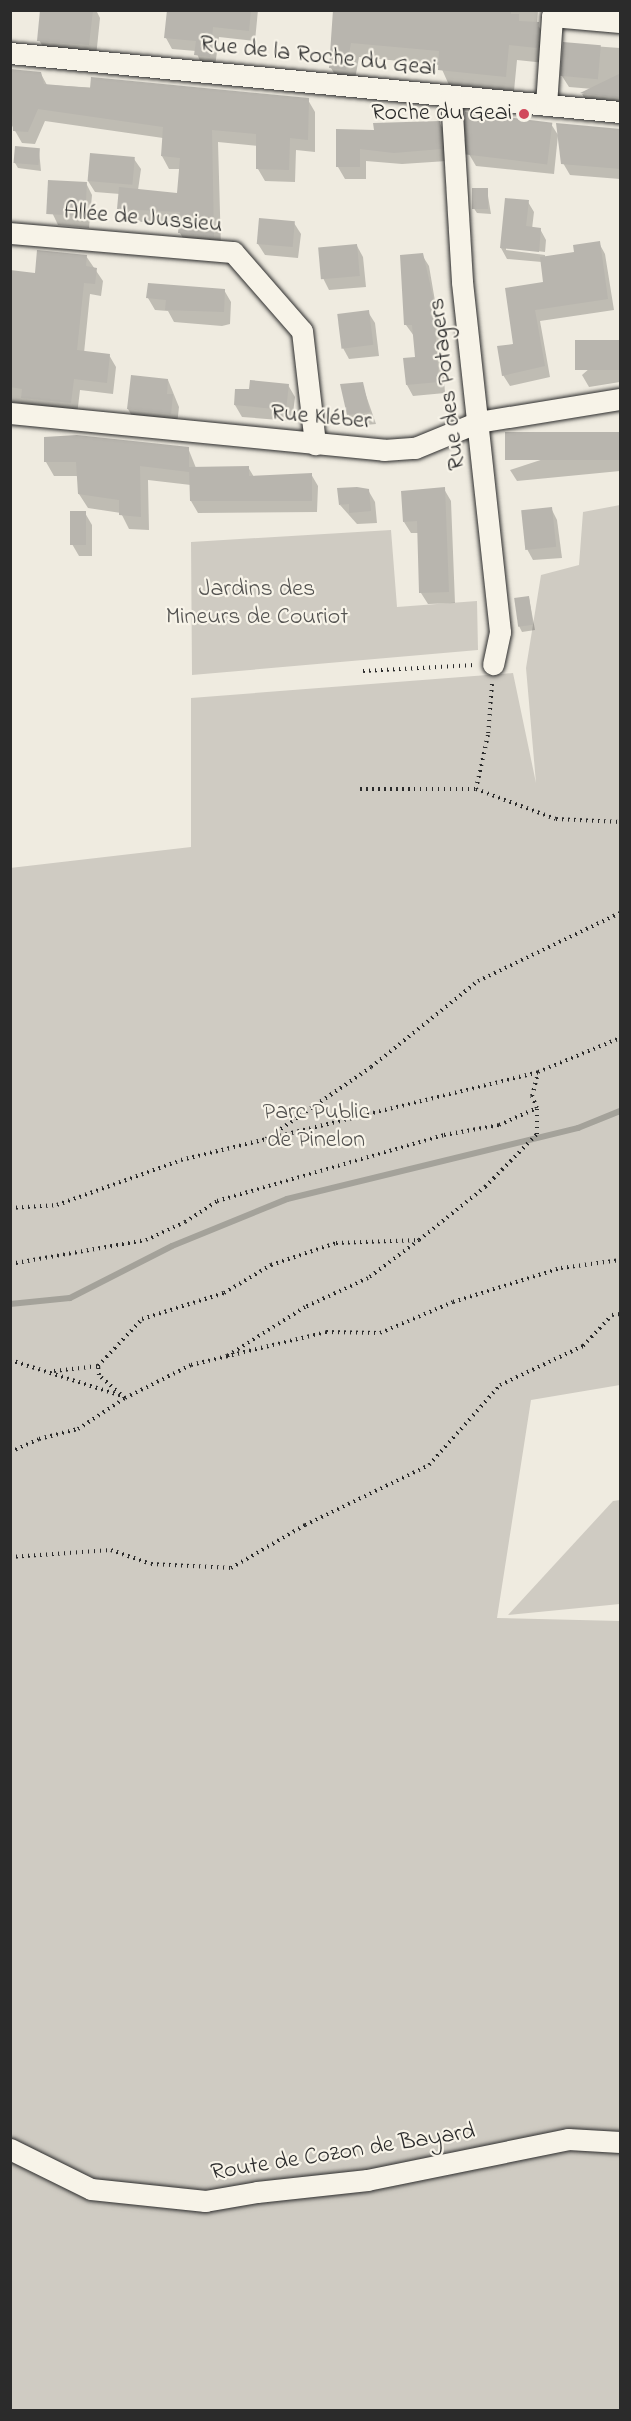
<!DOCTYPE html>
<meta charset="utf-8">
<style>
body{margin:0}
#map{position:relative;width:631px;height:2421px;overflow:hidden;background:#efebe0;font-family:"Indie Flower",sans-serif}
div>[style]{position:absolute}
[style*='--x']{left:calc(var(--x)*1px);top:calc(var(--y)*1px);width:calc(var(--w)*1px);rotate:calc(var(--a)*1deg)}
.green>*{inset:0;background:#cfcbc2}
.shadow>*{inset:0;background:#0003}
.stream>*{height:6px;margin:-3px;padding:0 3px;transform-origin:3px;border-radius:3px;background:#a4a29a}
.building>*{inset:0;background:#b8b5ae;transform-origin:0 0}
.path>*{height:4px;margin-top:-2px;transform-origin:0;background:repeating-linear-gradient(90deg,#2b2b2b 0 1.5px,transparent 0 6px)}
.roads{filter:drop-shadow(0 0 2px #2b2b2b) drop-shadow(0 0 2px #2b2b2b)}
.minor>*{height:21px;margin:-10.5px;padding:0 10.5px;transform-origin:10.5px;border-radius:10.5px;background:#f7f3e8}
.dots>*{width:16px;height:16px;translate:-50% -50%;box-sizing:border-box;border:3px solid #f7f3e8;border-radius:50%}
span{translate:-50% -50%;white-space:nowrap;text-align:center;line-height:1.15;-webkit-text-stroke:4.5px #f7f3e8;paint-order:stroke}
.street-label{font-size:24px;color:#2b2b2b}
.poi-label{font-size:24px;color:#2b2b2b}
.right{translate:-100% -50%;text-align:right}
.park-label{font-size:24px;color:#545351}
.frame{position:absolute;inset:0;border:12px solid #2b2b2b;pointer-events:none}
</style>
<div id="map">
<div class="green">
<div style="clip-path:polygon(620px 505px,620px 1385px,531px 1400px,497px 1618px,620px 1621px,620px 2410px,11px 2410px,10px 868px,191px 847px,191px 698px,513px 673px,536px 783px,526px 668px,541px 575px,579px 565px,583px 512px)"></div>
<div style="clip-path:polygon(391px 530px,397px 607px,477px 601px,478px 650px,192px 675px,191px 542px)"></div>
<div style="clip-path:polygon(620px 1500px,620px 1604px,508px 1615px,613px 1501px)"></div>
</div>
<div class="shadow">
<div style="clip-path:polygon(42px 10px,96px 10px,100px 18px,96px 57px,46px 52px,39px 40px)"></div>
<div style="clip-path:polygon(212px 10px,258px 10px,255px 41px,219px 37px,215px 67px,202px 66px,196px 51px,172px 49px,166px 38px)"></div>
<div style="clip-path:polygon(335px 10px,538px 10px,537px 24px,547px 39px,545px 63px,517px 60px,514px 91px,449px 85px,440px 65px,359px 57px,354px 85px,340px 83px,331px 68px)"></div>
<div style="clip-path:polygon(564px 44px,620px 48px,620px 107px,588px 104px,582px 94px,593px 89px,569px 87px,562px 76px)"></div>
<div style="clip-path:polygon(10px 71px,41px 74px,47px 85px,308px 100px,315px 112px,315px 152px,296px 150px,295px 182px,265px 181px,258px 169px,258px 146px,218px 142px,221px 248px,187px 245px,180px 233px,181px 224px,125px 221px,118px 209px,120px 194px,95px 192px,88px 181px,134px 159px,141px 169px,138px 190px,178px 194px,180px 169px,169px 169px,162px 156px,163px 138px,45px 121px,35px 144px,22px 143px,10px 122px)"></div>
<div style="clip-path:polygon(439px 122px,446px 134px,447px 161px,402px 164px,366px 161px,366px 179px,345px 179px,338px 167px,375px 132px)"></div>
<div style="clip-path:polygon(551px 124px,558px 135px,554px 174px,476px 166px,469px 154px)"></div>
<div style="clip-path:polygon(620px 130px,620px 179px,570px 175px,563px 163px)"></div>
<div style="clip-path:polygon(39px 150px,41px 171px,18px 168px,15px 163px)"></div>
<div style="clip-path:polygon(49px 181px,86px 183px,92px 195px,89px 228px,58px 225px,48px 204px)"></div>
<div style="clip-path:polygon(487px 190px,491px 214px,477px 213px,473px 207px)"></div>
<div style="clip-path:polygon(528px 202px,534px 212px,532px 229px,540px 229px,546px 240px,545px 252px,506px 247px,506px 250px,545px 255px,545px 258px,576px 254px,599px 243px,605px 254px,614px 310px,540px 321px,550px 377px,510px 386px,503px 375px,545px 283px,542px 262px,507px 259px,501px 248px)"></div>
<div style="clip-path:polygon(294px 223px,301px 234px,298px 258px,265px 255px,258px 244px)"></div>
<div style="clip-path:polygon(357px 246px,363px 257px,366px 287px,329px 290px,323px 278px)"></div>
<div style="clip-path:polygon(422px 255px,429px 266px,441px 336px,445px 393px,413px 396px,407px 385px,416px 358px,414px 336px,406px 325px)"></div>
<div style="clip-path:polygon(86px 256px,103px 281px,101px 296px,90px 294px,84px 353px,109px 355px,116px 367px,113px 394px,80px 390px,77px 415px,30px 410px,26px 404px,10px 402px,10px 271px,36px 274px)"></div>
<div style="clip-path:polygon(224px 290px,231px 302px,230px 324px,222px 326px,174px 322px,168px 311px,155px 310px,148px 298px)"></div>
<div style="clip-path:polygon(368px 312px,375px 323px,379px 356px,349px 359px,343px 348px,339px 316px)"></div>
<div style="clip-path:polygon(620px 342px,620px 382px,589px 387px,582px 375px)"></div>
<div style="clip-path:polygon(168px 380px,179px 407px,177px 425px,135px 421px,128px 409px)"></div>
<div style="clip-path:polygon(362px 384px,376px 424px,355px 426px,348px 414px)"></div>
<div style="clip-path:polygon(288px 385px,295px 397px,292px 421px,242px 417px,235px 405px,250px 391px)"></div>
<div style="clip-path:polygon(620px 434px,620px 471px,517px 481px,510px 470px)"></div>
<div style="clip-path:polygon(188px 448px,196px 468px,248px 467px,254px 477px,311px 474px,318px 486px,317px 512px,198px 513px,191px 501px,191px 485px,148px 480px,149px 530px,129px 529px,121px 513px,88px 508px,79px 494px,78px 476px,54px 476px,46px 462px)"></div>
<div style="clip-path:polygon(444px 489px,451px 501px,455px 603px,428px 604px,421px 593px,419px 533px,411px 533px,404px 522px)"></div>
<div style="clip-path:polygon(368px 490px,375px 502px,377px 523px,357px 524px,340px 505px)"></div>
<div style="clip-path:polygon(551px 508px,557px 520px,562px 558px,533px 560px,527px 549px)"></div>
<div style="clip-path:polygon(85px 513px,92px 525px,92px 556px,79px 556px,72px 544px)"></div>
<div style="clip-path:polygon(529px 598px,535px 630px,522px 632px,519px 626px)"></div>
</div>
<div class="stream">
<div style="--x:10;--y:1304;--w:60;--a:-5.7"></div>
<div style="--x:70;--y:1298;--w:114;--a:-27"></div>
<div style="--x:172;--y:1246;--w:124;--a:-22.2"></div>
<div style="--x:287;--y:1199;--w:300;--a:-13.7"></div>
<div style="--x:578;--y:1128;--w:45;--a:-22"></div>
</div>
<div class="building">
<div style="clip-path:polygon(40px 10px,93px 10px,89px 45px,37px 41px)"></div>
<div style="clip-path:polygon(167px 10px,251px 10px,249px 31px,213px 27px,210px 57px,194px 55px,196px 41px,164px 38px)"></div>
<div style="clip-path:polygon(333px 10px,511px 10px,511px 14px,519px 14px,519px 21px,539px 22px,537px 48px,509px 45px,506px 77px,438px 70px,439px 51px,351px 43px,346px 70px,329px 68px)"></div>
<div style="left:563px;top:42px;width:38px;height:34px;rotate:5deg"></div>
<div style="clip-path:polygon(10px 69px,41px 72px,44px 84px,90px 88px,91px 77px,309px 98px,308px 140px,290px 138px,289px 170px,256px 169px,256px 134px,212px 130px,214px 237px,178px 233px,180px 212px,117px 209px,119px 187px,177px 193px,180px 158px,161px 156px,163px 127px,38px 109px,28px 132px,13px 131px)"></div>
<div style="clip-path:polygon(621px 73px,621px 98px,580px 93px)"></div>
<div style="left:465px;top:112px;width:88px;height:42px;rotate:7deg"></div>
<div style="clip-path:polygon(440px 121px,441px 149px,394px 153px,360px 149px,360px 167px,336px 167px,336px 129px,374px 130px,373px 123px)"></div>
<div style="clip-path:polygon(556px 123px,621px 129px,621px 169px,561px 164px)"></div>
<div style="left:15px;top:146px;width:25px;height:17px;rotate:5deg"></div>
<div style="left:90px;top:153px;width:45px;height:28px;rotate:5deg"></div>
<div style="left:48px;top:180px;width:39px;height:34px;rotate:3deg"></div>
<div style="left:488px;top:188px;width:21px;height:16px;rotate:90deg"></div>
<div style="clip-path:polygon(505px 198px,529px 200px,526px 226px,541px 228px,539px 252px,500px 248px)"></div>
<div style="left:259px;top:218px;width:36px;height:26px;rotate:5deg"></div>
<div style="clip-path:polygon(600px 241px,608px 299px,535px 310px,545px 366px,502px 376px,497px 346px,513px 344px,505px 288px,543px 282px,540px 257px,574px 252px,573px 245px)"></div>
<div style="left:357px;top:244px;width:32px;height:39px;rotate:85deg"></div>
<div style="clip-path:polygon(37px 250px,87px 255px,86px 266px,97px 268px,95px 284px,84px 283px,77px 350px,110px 354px,107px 383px,74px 379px,71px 403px,21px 398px,22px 389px,10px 387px,10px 270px,35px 273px)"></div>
<div style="clip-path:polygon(423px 253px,433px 297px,439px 382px,406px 385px,403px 358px,415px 357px,412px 325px,404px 325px,400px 255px)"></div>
<div style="clip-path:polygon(148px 283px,225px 289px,224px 312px,165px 310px,166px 300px,146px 298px)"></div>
<div style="left:369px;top:310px;width:35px;height:32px;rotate:83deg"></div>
<div style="left:621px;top:340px;width:30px;height:46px;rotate:90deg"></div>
<div style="clip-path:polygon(131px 375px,168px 379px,167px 394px,173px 394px,171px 414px,127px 409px)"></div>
<div style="clip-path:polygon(250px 380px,289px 384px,286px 410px,234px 405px,235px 389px,249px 389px)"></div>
<div style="clip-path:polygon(363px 382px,370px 412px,347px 415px,340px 384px)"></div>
<div style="left:621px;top:432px;width:28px;height:116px;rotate:90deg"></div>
<div style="clip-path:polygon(77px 435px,189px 447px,189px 472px,140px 466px,141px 517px,119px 515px,119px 500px,78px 494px,76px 462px,44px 462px,44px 437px)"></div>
<div style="clip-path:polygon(249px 466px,249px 476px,312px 473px,312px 501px,190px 501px,189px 467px)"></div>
<div style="clip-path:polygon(357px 487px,369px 489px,371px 511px,349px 513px,349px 504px,339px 505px,337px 488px)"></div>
<div style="clip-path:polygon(445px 487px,449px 592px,419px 593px,417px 521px,403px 522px,401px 491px)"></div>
<div style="left:552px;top:507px;width:40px;height:31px;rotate:84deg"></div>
<div style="left:86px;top:511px;width:34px;height:16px;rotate:90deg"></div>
<div style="left:529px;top:596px;width:29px;height:15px;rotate:82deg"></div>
</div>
<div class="path">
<div style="--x:363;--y:671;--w:112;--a:-3.1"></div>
<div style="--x:492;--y:684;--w:51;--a:94.5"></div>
<div style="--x:488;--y:735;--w:55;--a:102.5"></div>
<div style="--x:476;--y:789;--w:85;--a:20.6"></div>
<div style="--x:556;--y:819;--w:64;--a:2.7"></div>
<div style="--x:360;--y:789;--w:116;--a:0"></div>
<div style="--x:266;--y:1139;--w:127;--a:-34.4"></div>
<div style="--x:371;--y:1067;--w:137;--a:-38.8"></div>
<div style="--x:478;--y:981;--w:157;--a:-25.6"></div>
<div style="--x:10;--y:1208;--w:47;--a:-3.7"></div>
<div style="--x:57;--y:1205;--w:132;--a:-19.9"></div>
<div style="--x:181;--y:1160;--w:368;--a:-13.8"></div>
<div style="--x:538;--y:1072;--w:89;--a:-22.5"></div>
<div style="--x:419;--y:1240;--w:85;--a:-38.8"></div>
<div style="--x:485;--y:1187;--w:74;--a:-45.5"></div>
<div style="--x:537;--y:1134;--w:26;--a:-90"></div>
<div style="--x:537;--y:1108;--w:13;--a:-113"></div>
<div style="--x:532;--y:1096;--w:24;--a:-75"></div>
<div style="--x:10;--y:1264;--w:138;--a:-10"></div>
<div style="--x:146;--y:1240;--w:43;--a:-24.8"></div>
<div style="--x:185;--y:1222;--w:38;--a:-33"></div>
<div style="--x:217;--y:1201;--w:236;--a:-16.2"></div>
<div style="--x:444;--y:1135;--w:56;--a:-10.3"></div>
<div style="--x:499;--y:1125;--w:42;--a:-24.1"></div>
<div style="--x:10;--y:1360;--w:118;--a:17.8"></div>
<div style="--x:54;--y:1371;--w:44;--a:-6.5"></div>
<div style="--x:125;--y:1398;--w:35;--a:-139"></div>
<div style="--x:99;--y:1375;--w:9;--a:-96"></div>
<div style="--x:98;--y:1366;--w:64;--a:-46.9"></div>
<div style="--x:142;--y:1319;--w:86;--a:-17.6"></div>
<div style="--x:224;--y:1293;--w:55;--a:-30.8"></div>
<div style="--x:271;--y:1265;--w:69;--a:-18.7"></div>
<div style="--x:336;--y:1243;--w:83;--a:-2.1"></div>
<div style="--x:419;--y:1240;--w:64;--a:143.3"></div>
<div style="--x:368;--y:1278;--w:69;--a:155.3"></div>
<div style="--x:305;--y:1307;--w:92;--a:147.9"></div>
<div style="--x:10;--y:1452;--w:32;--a:-24"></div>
<div style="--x:39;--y:1439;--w:40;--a:-14.4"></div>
<div style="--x:78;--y:1429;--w:56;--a:-33.4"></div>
<div style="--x:125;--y:1398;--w:74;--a:-26.6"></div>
<div style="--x:191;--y:1365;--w:139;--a:-13.7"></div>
<div style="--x:326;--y:1332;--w:54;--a:1.1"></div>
<div style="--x:380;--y:1333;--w:79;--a:-23"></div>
<div style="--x:453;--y:1302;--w:113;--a:-17.5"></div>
<div style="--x:561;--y:1268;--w:60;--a:-7.7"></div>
<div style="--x:10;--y:1557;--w:101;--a:-4"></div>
<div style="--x:111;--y:1550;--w:42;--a:19.3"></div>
<div style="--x:151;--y:1564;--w:80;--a:2.9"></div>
<div style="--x:231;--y:1568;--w:86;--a:-30.2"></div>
<div style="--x:305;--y:1525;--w:138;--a:-25.8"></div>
<div style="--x:429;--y:1465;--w:107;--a:-48.4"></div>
<div style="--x:500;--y:1385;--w:92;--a:-25.2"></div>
<div style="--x:583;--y:1346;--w:42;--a:-46.9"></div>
<div style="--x:612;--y:1315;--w:8;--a:-7"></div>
</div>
<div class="roads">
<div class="minor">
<div style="--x:10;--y:53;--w:613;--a:5.52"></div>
<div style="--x:451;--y:96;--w:186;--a:86.6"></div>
<div style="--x:462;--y:282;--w:352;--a:83.8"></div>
<div style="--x:500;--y:632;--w:33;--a:102"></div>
<div style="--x:546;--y:105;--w:89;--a:-86.1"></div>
<div style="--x:552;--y:16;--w:68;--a:5"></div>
<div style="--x:10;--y:233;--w:224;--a:4.9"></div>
<div style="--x:233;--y:252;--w:105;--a:48.9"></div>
<div style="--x:302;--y:331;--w:114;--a:83.4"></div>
<div style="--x:10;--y:413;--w:376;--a:5.6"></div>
<div style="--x:384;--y:450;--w:31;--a:-4"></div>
<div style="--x:415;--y:448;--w:68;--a:-22.4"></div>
<div style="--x:478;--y:422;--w:144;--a:-9.2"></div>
<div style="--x:10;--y:2149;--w:90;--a:26.3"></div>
<div style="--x:91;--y:2189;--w:115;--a:6"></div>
<div style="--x:205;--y:2201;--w:53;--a:-9.8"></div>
<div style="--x:257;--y:2192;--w:111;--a:-6.2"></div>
<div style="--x:367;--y:2180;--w:205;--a:-11.5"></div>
<div style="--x:568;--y:2139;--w:52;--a:3.3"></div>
</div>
</div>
<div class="dots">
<div style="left:524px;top:114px;background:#d1495b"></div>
</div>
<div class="street-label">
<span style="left:318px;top:57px;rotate:6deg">Rue de la Roche du Geai</span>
<span style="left:143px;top:219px;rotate:5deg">Allée de Jussieu</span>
<span style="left:448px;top:384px;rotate:-97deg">Rue des Potagers</span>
<span style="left:321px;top:418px;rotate:5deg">Rue Kléber</span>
<span style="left:343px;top:2153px;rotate:-9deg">Route de Cozon de Bayard</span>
</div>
<div class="poi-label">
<span class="right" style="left:512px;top:114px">Roche du Geai</span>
</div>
<div class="park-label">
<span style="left:257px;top:604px">Jardins des<br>Mineurs de Couriot</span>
<span style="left:316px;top:1127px">Parc Public<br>de Pinelon</span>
</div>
<div class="frame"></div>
</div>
